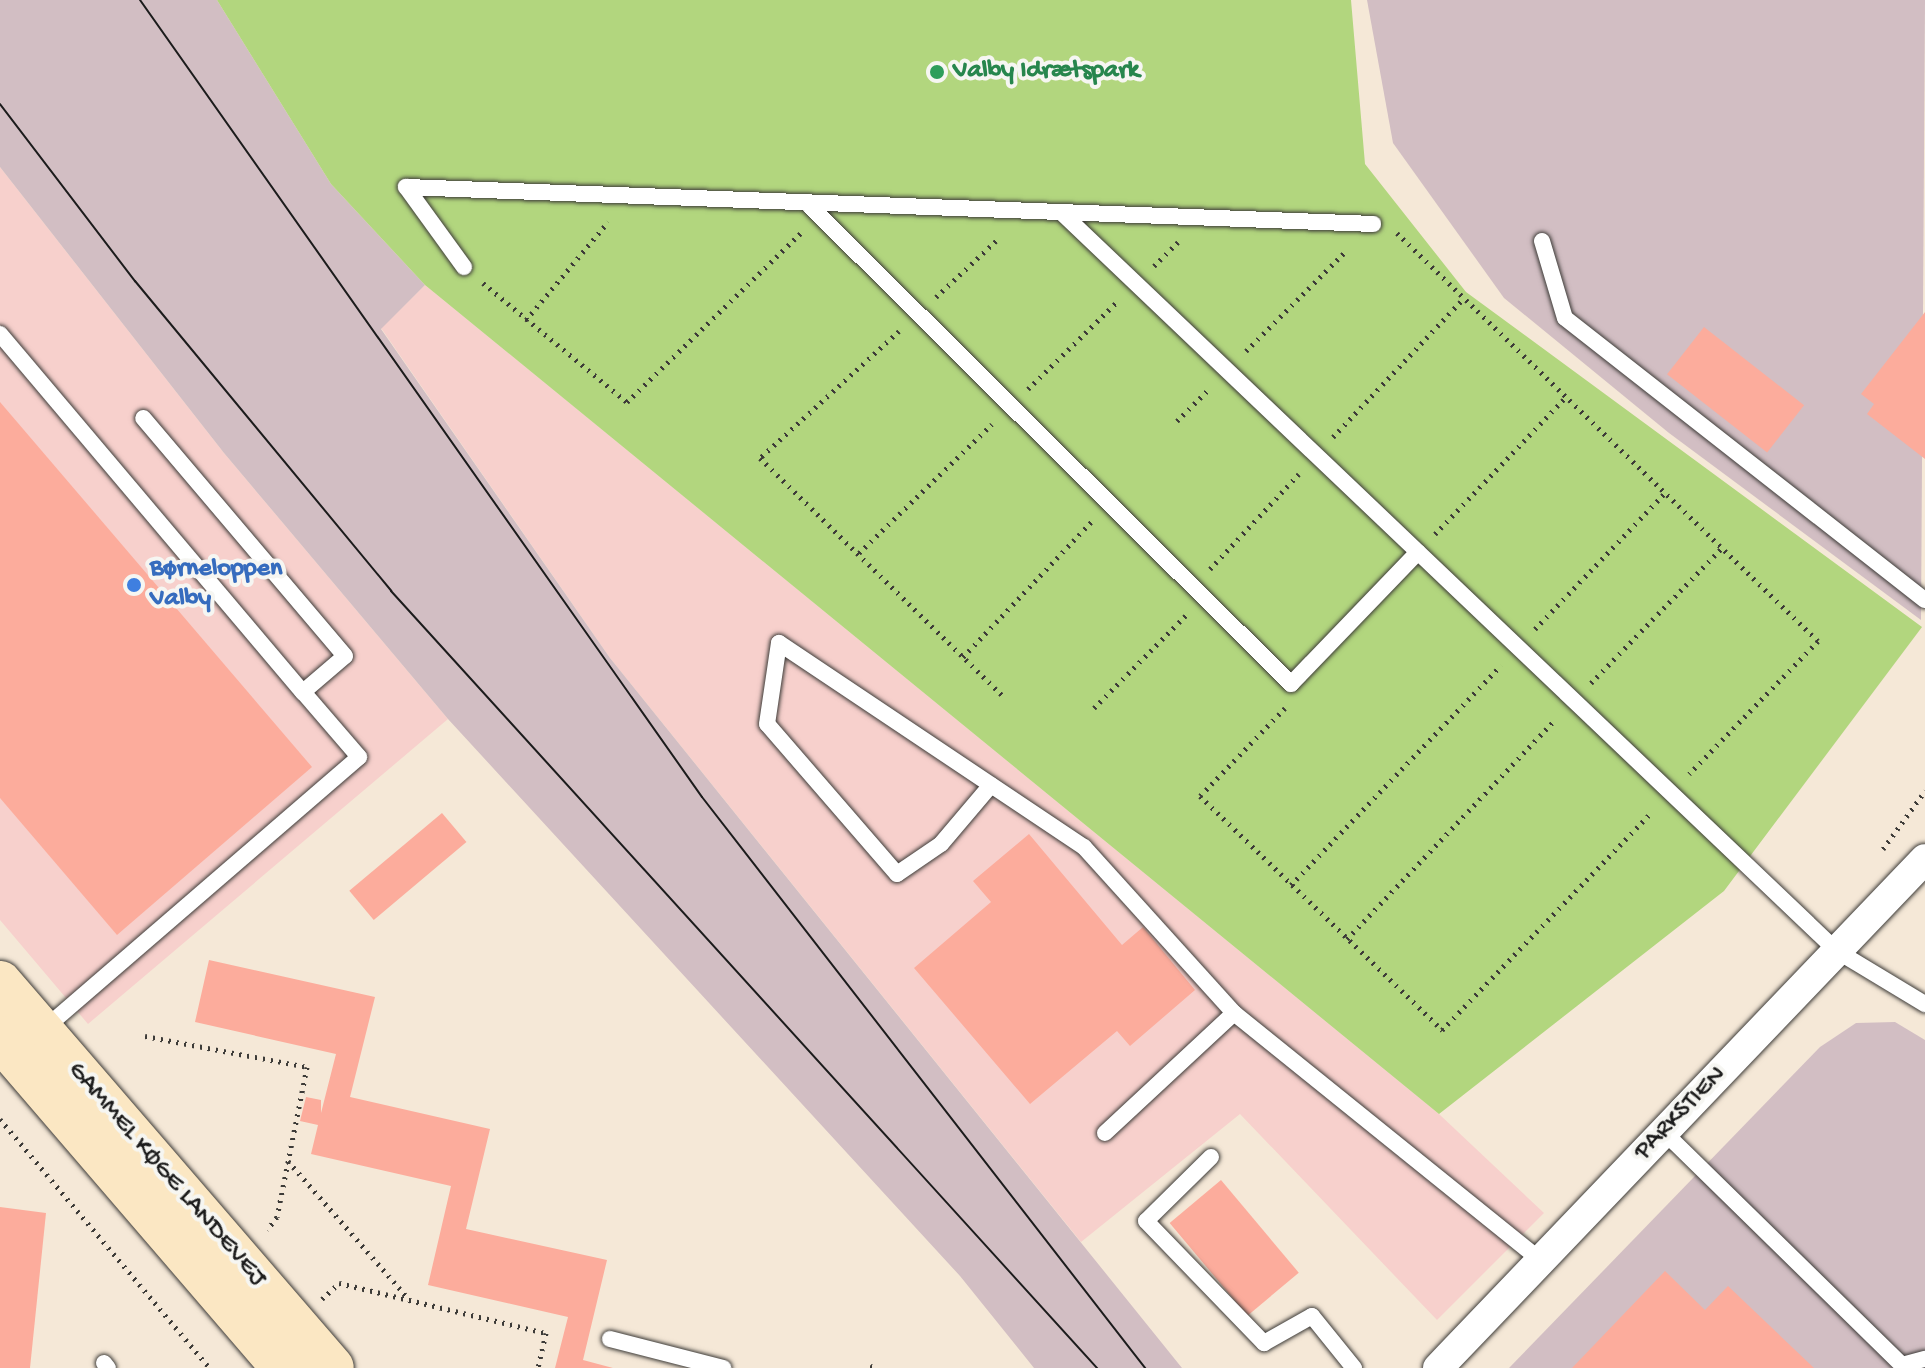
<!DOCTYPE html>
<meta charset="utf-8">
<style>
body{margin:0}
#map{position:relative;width:1925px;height:1368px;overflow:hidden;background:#f5e8d7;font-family:"Gochi Hand",sans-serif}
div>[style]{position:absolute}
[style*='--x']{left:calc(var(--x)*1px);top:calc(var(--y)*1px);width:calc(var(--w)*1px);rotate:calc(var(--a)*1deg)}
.built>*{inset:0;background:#f7d0cc}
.industrial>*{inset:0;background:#d2bec3}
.green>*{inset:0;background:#b2d67e}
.building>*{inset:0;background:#fcac9c;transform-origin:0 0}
.path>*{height:5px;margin-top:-2.5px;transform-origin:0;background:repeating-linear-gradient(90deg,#3d3b38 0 2px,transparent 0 8px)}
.roads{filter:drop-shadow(0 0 2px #3d3b38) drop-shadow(0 0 2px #3d3b38)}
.lane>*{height:16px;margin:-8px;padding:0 8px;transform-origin:8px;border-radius:8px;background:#fff}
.street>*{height:30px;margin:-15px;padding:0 15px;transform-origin:15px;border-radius:15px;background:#fff}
.secondary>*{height:44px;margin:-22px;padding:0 22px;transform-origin:22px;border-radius:22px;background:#fbe7c3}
.tram>*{height:2px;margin:-1px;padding:0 1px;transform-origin:1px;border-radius:1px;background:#1c1c1c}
.dots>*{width:22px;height:22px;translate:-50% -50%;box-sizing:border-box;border:4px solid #f6f6f2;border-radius:50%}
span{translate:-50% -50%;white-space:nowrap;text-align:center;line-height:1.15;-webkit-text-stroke:8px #f6f6f2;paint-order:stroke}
.leisure-label{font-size:26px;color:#27864d;font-weight:700}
.left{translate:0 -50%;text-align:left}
.shop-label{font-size:26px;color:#366cbe;font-weight:700}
.street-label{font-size:26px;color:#1c1c1c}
</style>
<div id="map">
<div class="built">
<div style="clip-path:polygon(0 167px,224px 453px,448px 719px,88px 1024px,0 920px)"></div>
<div style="clip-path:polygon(425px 285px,1439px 1114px,1544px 1213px,1437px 1320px,1240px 1114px,1081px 1242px,610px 658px,381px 328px)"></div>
</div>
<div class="industrial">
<div style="clip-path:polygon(0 0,217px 0,331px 184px,425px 285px,381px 329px,610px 658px,1182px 1368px,1034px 1368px,960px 1276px,448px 719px,224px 453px,0 167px)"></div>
<div style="clip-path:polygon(1367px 0,1925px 0,1921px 620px,1669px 433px,1504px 298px,1393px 143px)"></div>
<div style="clip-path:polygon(1895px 1022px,1925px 1040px,1925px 1368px,1509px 1368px,1820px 1047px,1856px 1023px)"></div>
</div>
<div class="green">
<div style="clip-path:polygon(217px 0,1351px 0,1365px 164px,1466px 292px,1922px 627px,1724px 891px,1439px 1114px,425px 285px,331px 184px)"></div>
</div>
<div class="building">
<div style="clip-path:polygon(1925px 312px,1925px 459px,1867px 414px,1874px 404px,1861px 394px)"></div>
<div style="left:1704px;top:327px;width:127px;height:60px;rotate:38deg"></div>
<div style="clip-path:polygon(0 402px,312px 767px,117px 935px,0 798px)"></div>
<div style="left:442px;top:813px;width:38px;height:121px;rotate:50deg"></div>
<div style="clip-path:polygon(1029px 834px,1122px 945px,1143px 927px,1195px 990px,1130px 1046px,1117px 1031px,1030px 1104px,914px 968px,991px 902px,973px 881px)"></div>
<div style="clip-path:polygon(209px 960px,375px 997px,350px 1097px,490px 1129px,466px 1229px,607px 1260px,583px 1360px,613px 1368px,555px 1368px,568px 1317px,428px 1285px,451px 1186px,311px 1154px,318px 1125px,300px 1121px,306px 1097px,321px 1100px,321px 1113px,336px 1054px,195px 1022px)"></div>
<div style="left:1221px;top:1180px;width:121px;height:67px;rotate:50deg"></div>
<div style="clip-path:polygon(0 1207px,46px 1213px,30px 1368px,0 1368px)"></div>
<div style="clip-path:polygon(1665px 1271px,1705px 1310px,1728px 1286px,1814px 1368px,1572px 1368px)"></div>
</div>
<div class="path">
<div style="--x:1397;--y:233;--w:586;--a:44.1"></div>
<div style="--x:1818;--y:641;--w:185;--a:134.1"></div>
<div style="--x:1154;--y:266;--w:34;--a:-45"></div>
<div style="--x:483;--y:283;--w:187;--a:39.6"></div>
<div style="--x:627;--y:402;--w:243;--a:-44.2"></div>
<div style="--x:936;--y:297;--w:86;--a:-43.1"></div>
<div style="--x:526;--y:320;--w:128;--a:-50.1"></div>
<div style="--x:899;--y:331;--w:188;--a:137.6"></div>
<div style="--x:760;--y:458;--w:339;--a:44.4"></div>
<div style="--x:1246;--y:351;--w:141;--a:-45"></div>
<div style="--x:1028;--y:389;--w:126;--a:-44.4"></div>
<div style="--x:1177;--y:421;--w:44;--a:-45"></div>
<div style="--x:1333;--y:437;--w:191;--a:-46.7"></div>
<div style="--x:1435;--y:534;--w:190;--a:-46.3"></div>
<div style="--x:859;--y:553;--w:185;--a:-44.1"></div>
<div style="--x:1210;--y:569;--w:130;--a:-46.9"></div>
<div style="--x:1535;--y:629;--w:188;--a:-46.3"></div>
<div style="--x:963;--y:657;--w:187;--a:-46.5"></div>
<div style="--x:1591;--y:683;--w:188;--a:-45.9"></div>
<div style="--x:1094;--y:708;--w:131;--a:-45.3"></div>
<div style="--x:1285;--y:708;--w:122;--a:134"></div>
<div style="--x:1200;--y:796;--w:337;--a:44"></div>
<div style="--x:1442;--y:1030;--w:303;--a:-46.1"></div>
<div style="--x:1883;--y:849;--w:72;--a:-54.1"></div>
<div style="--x:1291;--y:885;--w:304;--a:-46.3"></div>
<div style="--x:1347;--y:939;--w:303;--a:-46.5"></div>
<div style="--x:145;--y:1036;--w:165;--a:10.8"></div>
<div style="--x:307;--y:1067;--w:153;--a:101.3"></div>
<div style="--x:277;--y:1217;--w:16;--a:128"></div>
<div style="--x:0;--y:1119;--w:326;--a:49.9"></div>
<div style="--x:288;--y:1161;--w:184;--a:48.8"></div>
<div style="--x:322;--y:1299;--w:23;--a:-43"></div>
<div style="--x:339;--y:1283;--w:213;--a:13.6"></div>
<div style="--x:546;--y:1333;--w:36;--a:103"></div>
<div style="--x:870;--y:1366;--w:7;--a:16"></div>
</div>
<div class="roads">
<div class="lane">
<div style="--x:810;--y:206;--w:678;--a:44.82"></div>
<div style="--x:1291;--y:684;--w:183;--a:-46.1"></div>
<div style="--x:1063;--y:214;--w:1069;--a:43.6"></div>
<div style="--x:1837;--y:951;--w:103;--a:31.1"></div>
<div style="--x:1542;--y:241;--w:80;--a:73.4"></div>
<div style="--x:1565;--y:318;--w:457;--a:38.1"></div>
<div style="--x:464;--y:267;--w:99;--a:-125.9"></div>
<div style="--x:406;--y:187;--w:968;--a:2.19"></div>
<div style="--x:0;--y:334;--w:469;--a:49.8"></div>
<div style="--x:303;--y:692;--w:55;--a:-40.6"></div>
<div style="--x:345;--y:656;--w:312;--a:-130.3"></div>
<div style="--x:991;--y:785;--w:77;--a:130.3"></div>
<div style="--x:941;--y:844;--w:53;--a:145.7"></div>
<div style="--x:897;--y:874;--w:198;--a:-130.9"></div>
<div style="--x:767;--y:724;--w:82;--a:-81.6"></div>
<div style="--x:779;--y:643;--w:367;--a:33.8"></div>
<div style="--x:1084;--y:847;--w:224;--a:47.9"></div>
<div style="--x:1234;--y:1013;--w:395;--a:38.9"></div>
<div style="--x:44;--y:1029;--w:416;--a:-40.8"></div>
<div style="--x:359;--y:757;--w:86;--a:-130.7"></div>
<div style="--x:1664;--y:1132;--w:333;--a:44.4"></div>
<div style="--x:1902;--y:1365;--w:24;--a:-15"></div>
<div style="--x:1105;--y:1133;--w:176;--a:-42.9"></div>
<div style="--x:1211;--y:1157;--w:91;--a:135.4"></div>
<div style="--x:1146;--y:1221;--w:170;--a:46"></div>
<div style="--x:1264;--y:1343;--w:55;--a:-29.4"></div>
<div style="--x:1312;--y:1316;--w:67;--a:51.1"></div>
<div style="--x:610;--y:1339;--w:117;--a:14.4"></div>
<div style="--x:104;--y:1363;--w:6;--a:51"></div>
</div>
<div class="street">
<div style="--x:1438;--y:1368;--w:704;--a:-46.27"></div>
</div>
<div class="secondary">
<div style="--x:0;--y:983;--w:508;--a:49.23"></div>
<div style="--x:0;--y:1038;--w:435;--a:49.3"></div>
</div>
</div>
<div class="tram">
<div style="--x:140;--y:0;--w:975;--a:54.81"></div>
<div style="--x:702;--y:797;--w:723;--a:52.19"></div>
<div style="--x:0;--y:104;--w:223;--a:52.7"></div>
<div style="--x:135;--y:281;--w:402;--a:50.4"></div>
<div style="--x:391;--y:591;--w:1050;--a:47.74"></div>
</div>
<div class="dots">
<div style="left:937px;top:72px;background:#2e9e5b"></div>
<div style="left:134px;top:585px;background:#3f7fe0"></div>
</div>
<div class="leisure-label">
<span class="left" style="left:953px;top:72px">Valby Idrætspark</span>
</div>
<div class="shop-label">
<span class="left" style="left:150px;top:585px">Børneloppen<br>Valby</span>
</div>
<div class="street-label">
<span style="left:1681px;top:1114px;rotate:-46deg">PARKSTIEN</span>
<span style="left:166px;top:1175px;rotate:49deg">GAMMEL KØGE LANDEVEJ</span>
</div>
</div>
